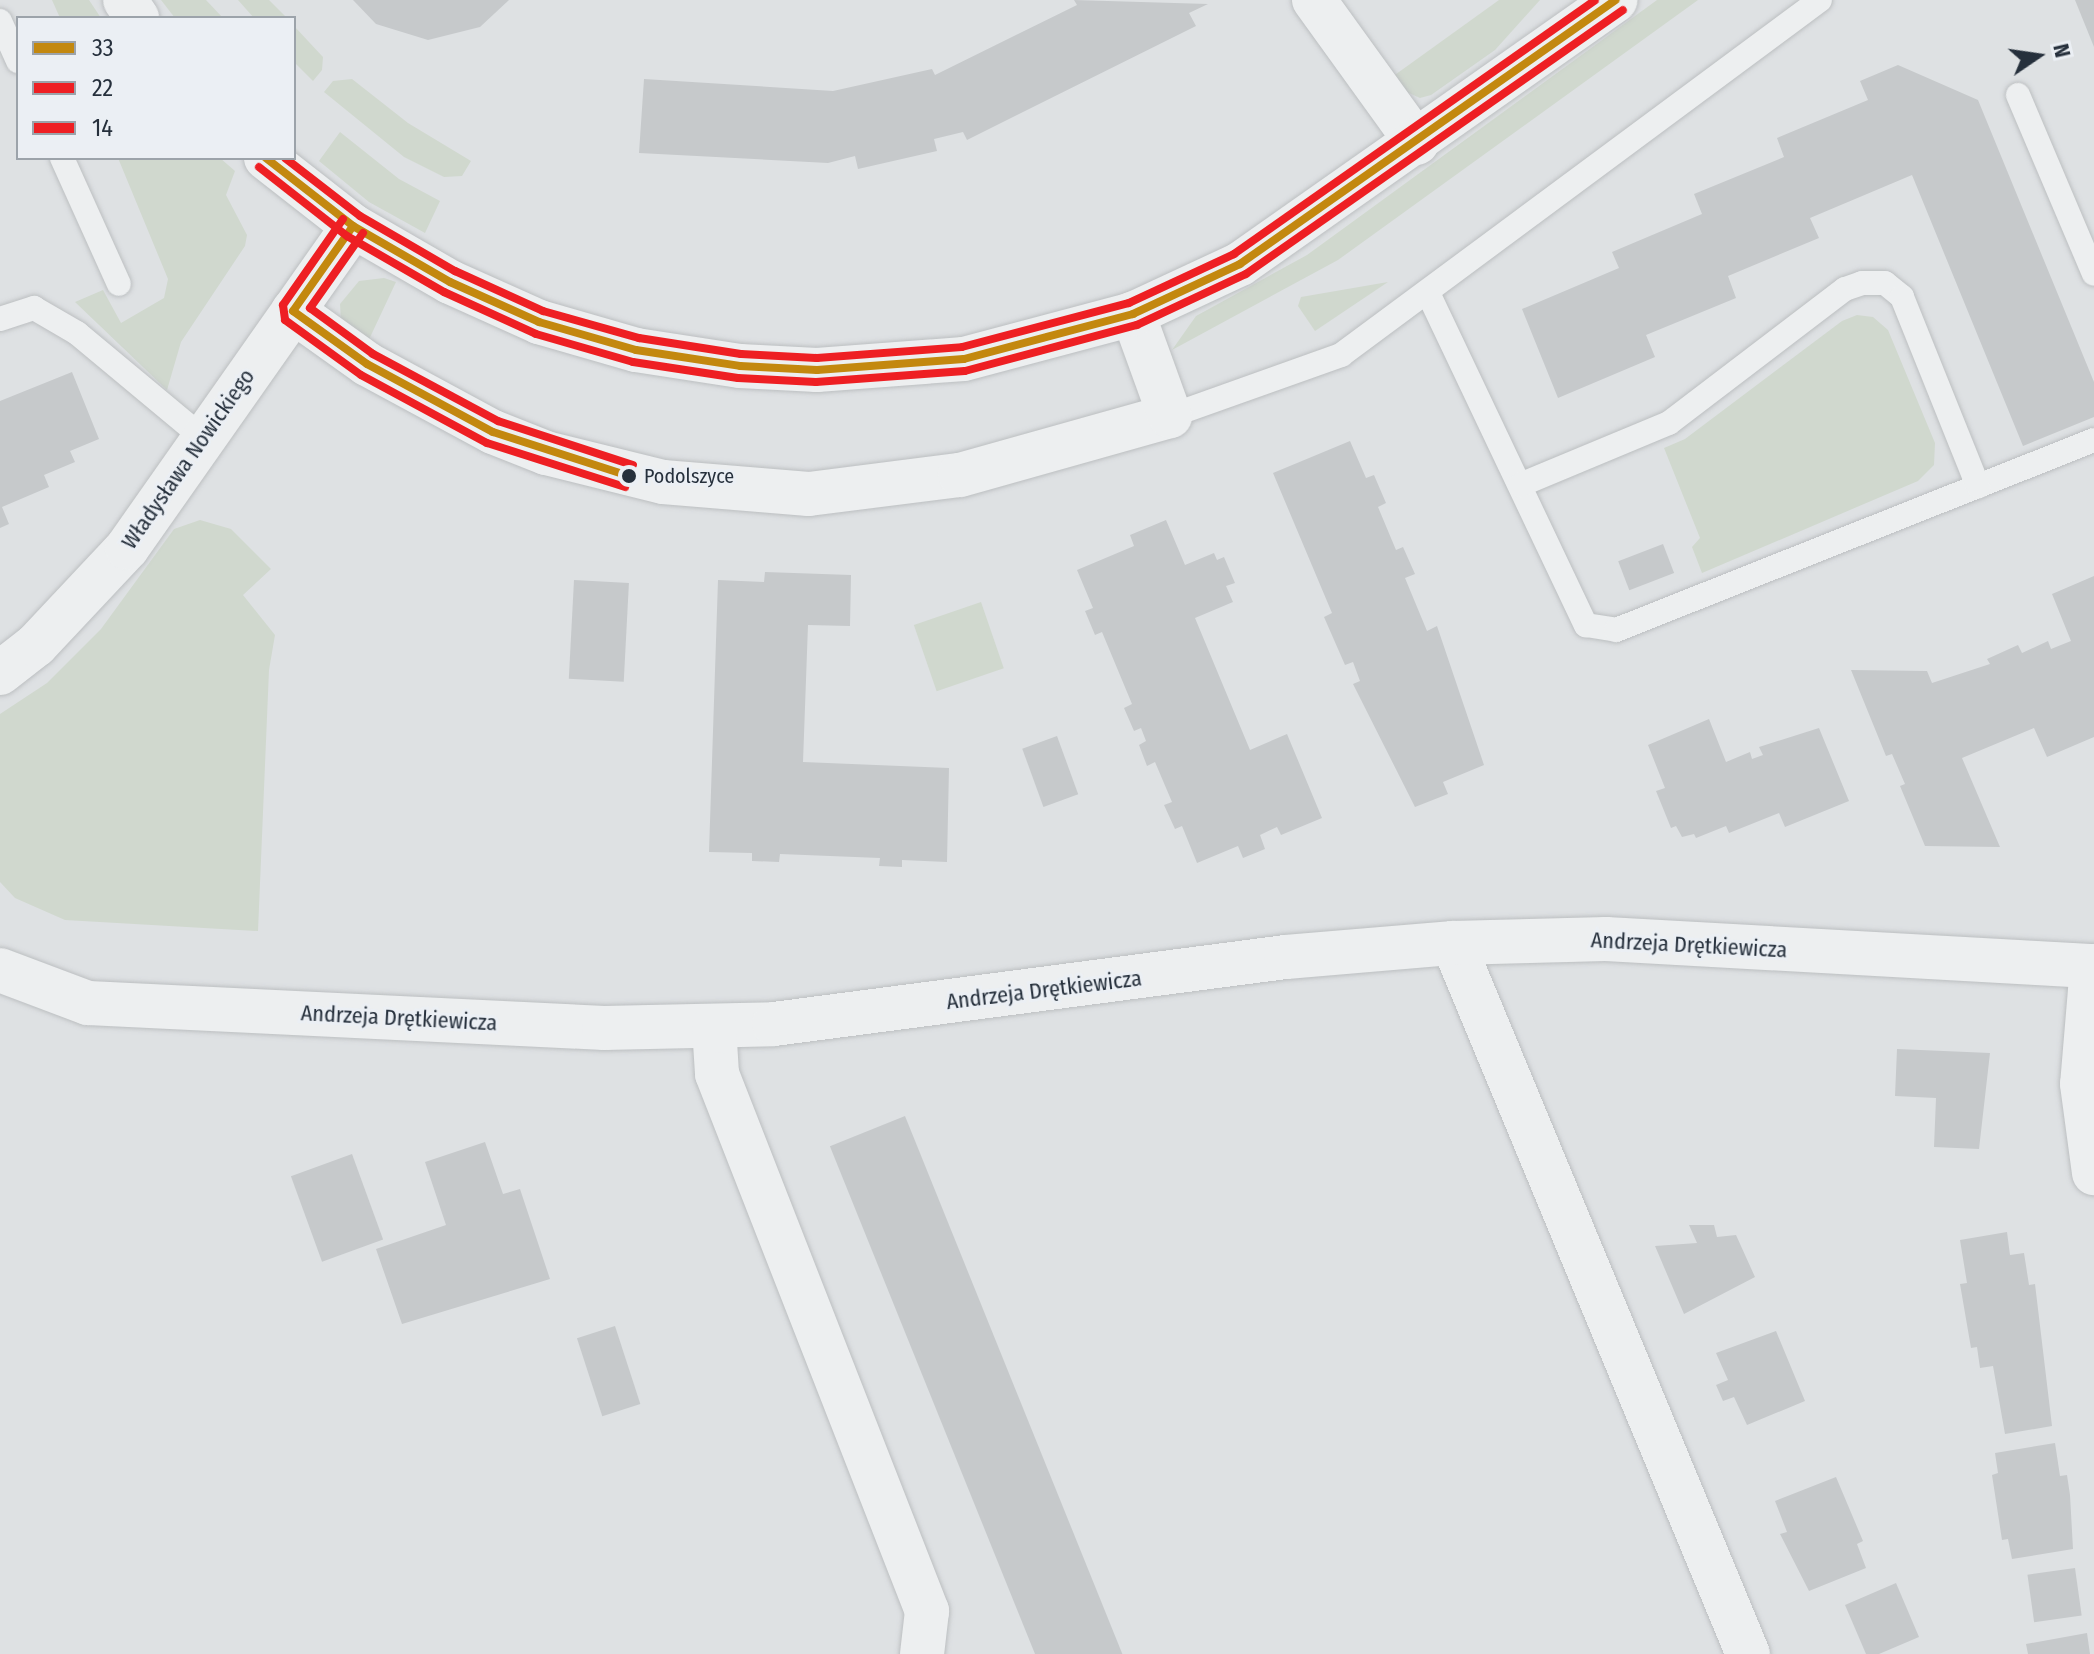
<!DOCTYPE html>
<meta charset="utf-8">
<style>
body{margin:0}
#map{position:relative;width:2094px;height:1654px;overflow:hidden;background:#dee1e3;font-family:"Fira Sans Condensed",sans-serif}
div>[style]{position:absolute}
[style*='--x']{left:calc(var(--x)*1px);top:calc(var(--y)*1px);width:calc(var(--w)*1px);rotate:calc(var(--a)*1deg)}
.green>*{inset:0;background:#d0d8ce;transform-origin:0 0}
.building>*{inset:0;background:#c6c9cb;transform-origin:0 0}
.roads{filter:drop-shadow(0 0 2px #bcbfc1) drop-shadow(0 0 2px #bcbfc1)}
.service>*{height:24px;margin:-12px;padding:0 12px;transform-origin:12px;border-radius:12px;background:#edeff0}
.minor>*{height:44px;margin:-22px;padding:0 22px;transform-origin:22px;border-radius:22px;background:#edeff0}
.tertiary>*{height:44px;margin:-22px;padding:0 22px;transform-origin:22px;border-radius:22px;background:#edeff0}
.bus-1>*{height:8px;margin:-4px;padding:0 4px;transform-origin:4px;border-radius:4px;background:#c3880f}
.bus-2>*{height:8px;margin:-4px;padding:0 4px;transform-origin:4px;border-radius:4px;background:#ee1f23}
.bus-3>*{height:8px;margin:-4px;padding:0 4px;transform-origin:4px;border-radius:4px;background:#ee1f23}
.dots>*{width:22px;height:22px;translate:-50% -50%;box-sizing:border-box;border:4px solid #ebeff4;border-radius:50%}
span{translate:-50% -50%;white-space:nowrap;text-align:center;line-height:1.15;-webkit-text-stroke:6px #ebeff4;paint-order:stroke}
.bus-label{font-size:20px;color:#26303c}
.left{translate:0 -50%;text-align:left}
.street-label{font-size:22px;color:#26303c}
.legend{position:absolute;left:16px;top:16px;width:280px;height:144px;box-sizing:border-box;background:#ebeff4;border:2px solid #9ca3aa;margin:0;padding:10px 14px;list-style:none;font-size:24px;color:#26303c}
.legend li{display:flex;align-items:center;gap:16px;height:40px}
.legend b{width:40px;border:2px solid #9ca3aa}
.north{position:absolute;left:1998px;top:16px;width:80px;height:80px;-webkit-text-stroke:6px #ebeff4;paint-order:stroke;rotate:77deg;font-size:22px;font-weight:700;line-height:32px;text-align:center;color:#26303c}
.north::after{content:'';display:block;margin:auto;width:28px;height:36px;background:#26303c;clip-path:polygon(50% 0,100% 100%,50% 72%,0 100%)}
</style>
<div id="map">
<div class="green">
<div style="clip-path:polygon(52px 0,89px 0,101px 18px,60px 18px)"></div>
<div style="clip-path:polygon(161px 0,206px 0,223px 18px,175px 18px)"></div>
<div style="clip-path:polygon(238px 0,269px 0,287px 18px,254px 18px)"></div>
<div style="clip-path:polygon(1499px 0,1540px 0,1495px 50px,1431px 95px,1420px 98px,1400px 89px,1392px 77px)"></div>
<div style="clip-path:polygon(1657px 0,1698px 0,1338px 260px,1172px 350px,1196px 316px,1307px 255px)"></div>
<div style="clip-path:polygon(294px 26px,323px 57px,322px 70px,313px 81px,294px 62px)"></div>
<div style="clip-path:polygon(352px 79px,408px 123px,471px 161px,462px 176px,444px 177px,404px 157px,324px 92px,333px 81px)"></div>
<div style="clip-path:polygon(340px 132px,399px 179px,440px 201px,425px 233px,369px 202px,319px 161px)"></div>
<div style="clip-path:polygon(118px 158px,220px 158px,235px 171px,226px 195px,247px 235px,245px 246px,181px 342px,167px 390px,75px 302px,103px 290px,121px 323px,164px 298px,168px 279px)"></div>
<div style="clip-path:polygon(384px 278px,396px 282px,365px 348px,341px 320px,340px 304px,359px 281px)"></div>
<div style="clip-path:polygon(1388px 282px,1315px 331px,1298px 306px,1301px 297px)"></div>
<div style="clip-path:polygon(1857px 315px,1873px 317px,1888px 330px,1935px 443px,1934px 465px,1918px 481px,1702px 573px,1692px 547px,1700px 538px,1664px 448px,1685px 439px,1842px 321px)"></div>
<div style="clip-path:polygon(200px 520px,231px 529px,271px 569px,243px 595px,275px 635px,269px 670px,258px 931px,65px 920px,15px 898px,0 882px,0 714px,47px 683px,101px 629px,174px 529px)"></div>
<div style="left:981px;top:602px;width:70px;height:71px;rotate:71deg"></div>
</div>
<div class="building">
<div style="clip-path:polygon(353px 0,509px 0,480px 27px,428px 40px,376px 24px)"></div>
<div style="clip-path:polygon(1074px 0,1208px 4px,1189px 13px,1196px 26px,967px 140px,963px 132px,934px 139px,937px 151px,858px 169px,855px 156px,828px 163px,639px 153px,644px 79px,833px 91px,932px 69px,935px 75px,1077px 5px)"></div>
<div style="clip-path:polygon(2075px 0,2094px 0,2094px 47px)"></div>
<div style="clip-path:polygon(1898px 65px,1978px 100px,2094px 382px,2094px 417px,2023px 446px,1912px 175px,1810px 218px,1819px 238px,1728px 276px,1736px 298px,1646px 335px,1655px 357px,1558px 398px,1522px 309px,1619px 268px,1612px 252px,1702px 214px,1694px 194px,1784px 157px,1777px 138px,1868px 100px,1860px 81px)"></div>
<div style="clip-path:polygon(72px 372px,99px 439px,70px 451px,75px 462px,44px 475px,49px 487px,2px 507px,9px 524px,0 528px,0 401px)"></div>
<div style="clip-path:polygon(1350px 441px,1366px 478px,1374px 475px,1386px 503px,1378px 507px,1396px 550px,1403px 547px,1415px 574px,1405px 578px,1427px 631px,1437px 626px,1484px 765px,1443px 782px,1448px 794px,1415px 807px,1353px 684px,1360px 681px,1353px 662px,1345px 665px,1324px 617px,1332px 613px,1273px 473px)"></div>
<div style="clip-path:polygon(1166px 520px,1185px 565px,1214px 553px,1217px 560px,1224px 557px,1235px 583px,1226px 586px,1233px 602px,1195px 618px,1250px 750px,1287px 734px,1322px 818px,1281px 835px,1277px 827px,1260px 835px,1265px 849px,1243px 858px,1238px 846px,1197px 863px,1182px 826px,1175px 829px,1164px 805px,1172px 802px,1155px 762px,1147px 766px,1139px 745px,1146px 741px,1141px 728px,1134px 731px,1124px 708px,1132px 704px,1102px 632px,1095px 635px,1085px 611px,1093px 608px,1077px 570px,1134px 546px,1130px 535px)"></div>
<div style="left:1663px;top:544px;width:31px;height:48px;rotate:69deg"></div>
<div style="clip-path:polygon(765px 572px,851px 575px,850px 626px,808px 625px,803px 762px,949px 768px,947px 862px,902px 860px,902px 867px,879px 866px,880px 858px,780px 854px,779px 862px,752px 861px,752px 853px,709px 852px,718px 580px,764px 582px)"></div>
<div style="clip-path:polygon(2094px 576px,2094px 737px,2047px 757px,2034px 728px,1962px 758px,2000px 847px,1925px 846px,1900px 786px,1905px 784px,1892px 754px,1886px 756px,1851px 670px,1927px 671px,1932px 683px,1990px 664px,1987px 659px,2018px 645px,2022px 653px,2048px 641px,2051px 649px,2071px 641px,2052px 594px)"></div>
<div style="left:574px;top:580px;width:55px;height:99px;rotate:3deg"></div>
<div style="clip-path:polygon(1709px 719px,1726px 762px,1750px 752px,1752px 759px,1763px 755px,1759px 747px,1819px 728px,1849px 801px,1785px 827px,1779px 813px,1729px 833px,1726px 826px,1696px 838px,1694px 834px,1682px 837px,1676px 826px,1671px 828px,1656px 791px,1665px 788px,1648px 745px)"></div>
<div style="left:1057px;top:736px;width:62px;height:37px;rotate:70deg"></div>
<div style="clip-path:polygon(1897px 1049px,1990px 1053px,1979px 1149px,1934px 1147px,1936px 1098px,1895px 1096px)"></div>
<div style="left:905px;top:1116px;width:581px;height:81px;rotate:68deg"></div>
<div style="clip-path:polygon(485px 1142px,503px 1194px,520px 1189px,550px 1279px,402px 1324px,376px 1249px,446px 1225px,425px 1162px)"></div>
<div style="left:352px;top:1154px;width:91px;height:65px;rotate:70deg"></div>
<div style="clip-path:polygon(1689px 1225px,1714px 1225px,1717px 1237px,1736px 1235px,1755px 1277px,1684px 1314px,1655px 1246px,1697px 1243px)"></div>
<div style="clip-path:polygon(2007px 1232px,2010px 1255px,2024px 1253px,2029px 1285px,2035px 1284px,2052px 1426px,2005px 1434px,1993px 1366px,1980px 1368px,1977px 1347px,1971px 1348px,1960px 1284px,1967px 1283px,1960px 1240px)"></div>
<div style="left:615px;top:1326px;width:82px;height:40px;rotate:72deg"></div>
<div style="clip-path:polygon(1776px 1331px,1805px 1401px,1747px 1425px,1734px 1397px,1723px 1401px,1716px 1385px,1728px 1380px,1716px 1353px)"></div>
<div style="clip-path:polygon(2055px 1443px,2060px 1476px,2067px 1475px,2070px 1495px,2073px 1549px,2012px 1559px,2008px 1539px,2002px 1540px,1992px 1475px,1998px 1473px,1995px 1453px)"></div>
<div style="clip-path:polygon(1836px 1477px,1863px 1541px,1857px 1544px,1866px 1568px,1809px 1591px,1780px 1534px,1787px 1532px,1775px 1501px)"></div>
<div style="left:2075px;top:1568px;width:48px;height:48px;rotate:82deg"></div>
<div style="clip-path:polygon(1896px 1583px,1919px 1637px,1879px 1654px,1866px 1654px,1845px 1605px)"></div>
<div style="clip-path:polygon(2087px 1633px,2090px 1654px,2028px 1654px,2026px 1644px)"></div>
</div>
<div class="roads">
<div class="service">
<div style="--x:0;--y:21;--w:44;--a:65.8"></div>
<div style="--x:2018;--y:95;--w:194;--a:67"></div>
<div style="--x:62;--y:158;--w:138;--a:65.7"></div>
<div style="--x:1428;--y:293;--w:368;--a:64.6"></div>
<div style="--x:1586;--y:625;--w:30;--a:9"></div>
<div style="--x:1616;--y:630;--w:514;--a:-21.68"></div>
<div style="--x:0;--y:319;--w:36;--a:-18"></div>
<div style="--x:34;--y:308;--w:50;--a:30.2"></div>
<div style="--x:77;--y:333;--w:163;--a:39.8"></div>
<div style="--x:1170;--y:416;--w:182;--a:-19.6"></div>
<div style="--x:1341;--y:355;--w:596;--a:-36.54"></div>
<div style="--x:1520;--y:485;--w:161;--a:-22.6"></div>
<div style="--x:1669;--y:423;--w:221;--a:-37.3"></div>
<div style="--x:1845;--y:289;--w:18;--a:-19"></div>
<div style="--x:1862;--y:283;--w:23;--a:0"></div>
<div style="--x:1885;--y:283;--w:22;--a:39"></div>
<div style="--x:1902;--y:297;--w:204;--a:68.1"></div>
</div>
<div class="minor">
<div style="--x:1314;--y:0;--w:176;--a:54.2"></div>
<div style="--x:293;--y:311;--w:91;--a:35.6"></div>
<div style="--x:367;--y:364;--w:143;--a:28.4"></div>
<div style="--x:493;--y:432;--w:57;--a:21.6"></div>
<div style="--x:546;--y:453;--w:121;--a:13.9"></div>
<div style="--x:663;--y:482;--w:146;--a:4.7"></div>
<div style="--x:809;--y:494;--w:152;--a:-7.2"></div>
<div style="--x:960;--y:475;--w:218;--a:-15.7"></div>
<div style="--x:1170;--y:416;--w:109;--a:-109.9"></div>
<div style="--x:1453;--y:943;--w:770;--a:67.47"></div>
<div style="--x:2092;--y:966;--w:118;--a:94.8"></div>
<div style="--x:2082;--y:1084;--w:90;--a:82.3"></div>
<div style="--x:0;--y:970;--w:94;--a:20.6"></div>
<div style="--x:88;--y:1003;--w:517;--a:2.77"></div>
<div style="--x:604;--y:1028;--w:170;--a:-1.3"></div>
<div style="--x:774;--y:1024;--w:516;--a:-7.46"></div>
<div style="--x:1286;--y:957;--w:168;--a:-4.8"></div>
<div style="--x:1453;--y:943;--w:153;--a:-1.5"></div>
<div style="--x:1606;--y:939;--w:489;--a:3.2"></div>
<div style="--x:714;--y:1026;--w:48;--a:86.4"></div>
<div style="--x:717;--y:1074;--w:577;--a:68.64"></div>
<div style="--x:927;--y:1611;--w:43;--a:96.6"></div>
</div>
<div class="tertiary">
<div style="--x:125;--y:0;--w:22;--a:56"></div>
<div style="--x:266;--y:158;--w:110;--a:38"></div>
<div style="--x:353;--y:226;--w:112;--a:30"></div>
<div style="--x:450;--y:282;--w:98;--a:24.2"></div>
<div style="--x:539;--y:322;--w:101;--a:16.1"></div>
<div style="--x:636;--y:350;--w:105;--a:8.7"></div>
<div style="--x:740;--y:366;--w:77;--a:3"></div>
<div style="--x:817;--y:370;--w:147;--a:-4.3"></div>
<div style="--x:964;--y:359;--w:175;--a:-14.9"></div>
<div style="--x:1133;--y:314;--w:118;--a:-25"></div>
<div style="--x:1240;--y:264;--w:459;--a:-35.1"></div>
<div style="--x:0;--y:673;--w:46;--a:-37.9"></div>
<div style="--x:36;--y:645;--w:133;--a:-46.8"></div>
<div style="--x:127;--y:548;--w:393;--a:-54.9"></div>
</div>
</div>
<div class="bus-1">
<div style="--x:266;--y:158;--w:110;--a:38"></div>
<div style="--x:353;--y:226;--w:112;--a:30"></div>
<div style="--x:450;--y:282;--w:98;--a:24.2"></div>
<div style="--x:539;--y:322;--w:101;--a:16.1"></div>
<div style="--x:636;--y:350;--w:105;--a:8.7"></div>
<div style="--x:740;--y:366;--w:77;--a:3"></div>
<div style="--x:817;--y:370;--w:147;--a:-4.3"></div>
<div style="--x:964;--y:359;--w:175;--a:-14.9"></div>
<div style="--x:1133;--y:314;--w:118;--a:-25"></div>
<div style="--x:1240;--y:264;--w:459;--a:-35.1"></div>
<div style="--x:353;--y:226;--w:104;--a:125.2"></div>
<div style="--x:293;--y:311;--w:91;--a:35.6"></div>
<div style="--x:367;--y:364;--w:143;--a:28.4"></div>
<div style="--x:493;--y:432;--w:143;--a:17.9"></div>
</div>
<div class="bus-2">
<div style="--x:259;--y:167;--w:112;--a:38.1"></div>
<div style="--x:347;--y:236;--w:112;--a:30"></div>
<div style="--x:444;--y:292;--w:101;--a:24.5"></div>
<div style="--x:536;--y:334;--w:101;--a:16.1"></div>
<div style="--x:633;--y:362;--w:106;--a:8.7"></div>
<div style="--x:738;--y:378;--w:78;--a:2.9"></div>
<div style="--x:816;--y:382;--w:149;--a:-4.2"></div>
<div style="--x:965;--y:371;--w:178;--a:-15"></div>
<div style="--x:1137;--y:325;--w:120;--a:-25.1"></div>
<div style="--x:1246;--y:274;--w:460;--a:-35"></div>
<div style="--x:343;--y:219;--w:105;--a:124.9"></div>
<div style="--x:283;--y:305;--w:15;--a:82"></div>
<div style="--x:285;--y:320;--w:94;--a:35.9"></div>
<div style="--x:361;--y:375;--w:143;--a:28.4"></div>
<div style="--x:487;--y:443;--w:145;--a:17.7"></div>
</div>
<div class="bus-3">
<div style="--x:285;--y:158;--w:95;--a:37.7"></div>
<div style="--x:360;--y:216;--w:110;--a:30.1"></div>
<div style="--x:455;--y:271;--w:97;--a:24.4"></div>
<div style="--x:543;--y:311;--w:100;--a:15.7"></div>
<div style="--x:639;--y:338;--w:103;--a:8.9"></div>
<div style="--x:741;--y:354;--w:76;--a:3"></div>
<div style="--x:817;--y:358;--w:145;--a:-4.3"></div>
<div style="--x:962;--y:347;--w:173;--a:-14.8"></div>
<div style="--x:1129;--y:303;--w:116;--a:-25"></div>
<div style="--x:1234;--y:254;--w:441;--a:-35.1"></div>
<div style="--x:363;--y:233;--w:92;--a:125.2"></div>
<div style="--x:310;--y:308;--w:78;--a:36.1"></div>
<div style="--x:373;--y:354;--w:142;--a:28.2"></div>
<div style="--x:498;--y:421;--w:142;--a:18.1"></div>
</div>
<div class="dots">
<div style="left:629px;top:476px;background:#26303c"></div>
</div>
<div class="bus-label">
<span class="left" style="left:644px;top:476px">Podolszyce</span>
</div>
<div class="street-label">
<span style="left:188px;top:459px;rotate:-55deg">Władysława Nowickiego</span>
<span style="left:1689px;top:945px;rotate:3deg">Andrzeja Drętkiewicza</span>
<span style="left:1044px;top:990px;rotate:-7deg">Andrzeja Drętkiewicza</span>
<span style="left:399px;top:1018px;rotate:3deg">Andrzeja Drętkiewicza</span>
</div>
<ul class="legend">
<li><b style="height:10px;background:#c3880f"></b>33</li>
<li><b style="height:10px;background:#ee1f23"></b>22</li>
<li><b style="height:10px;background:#ee1f23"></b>14</li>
</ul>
<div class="north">N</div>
</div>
